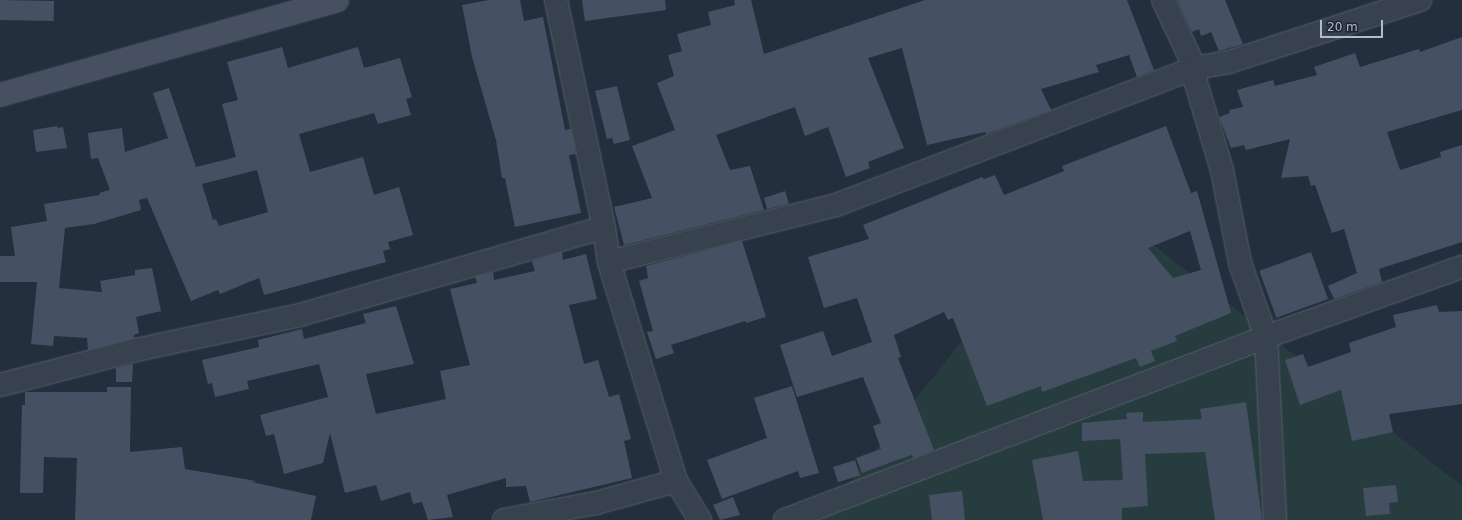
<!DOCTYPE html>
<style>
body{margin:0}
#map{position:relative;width:1462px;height:520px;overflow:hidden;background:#242f3e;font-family:"DejaVu Sans",sans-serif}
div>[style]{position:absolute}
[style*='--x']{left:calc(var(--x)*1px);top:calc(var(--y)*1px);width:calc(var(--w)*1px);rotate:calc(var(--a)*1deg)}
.green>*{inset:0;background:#263c3f}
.building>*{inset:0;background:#455162;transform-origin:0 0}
.roads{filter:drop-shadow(0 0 1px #565f6c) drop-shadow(0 0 1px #565f6c)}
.street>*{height:22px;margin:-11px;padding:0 11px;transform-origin:11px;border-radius:11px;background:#38414e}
.secondary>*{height:22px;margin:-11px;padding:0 11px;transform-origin:11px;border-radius:11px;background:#465061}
span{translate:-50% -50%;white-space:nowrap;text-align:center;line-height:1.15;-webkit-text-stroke:3px #1d2633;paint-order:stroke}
.scale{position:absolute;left:1320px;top:20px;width:63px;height:18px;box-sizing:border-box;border:2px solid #b4bcc9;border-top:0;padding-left:5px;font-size:12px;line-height:14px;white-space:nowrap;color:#b4bcc9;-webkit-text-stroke:3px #1d2633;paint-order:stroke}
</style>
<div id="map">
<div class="green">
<div style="clip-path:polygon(1082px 189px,1462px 486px,1462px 520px,820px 520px)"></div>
</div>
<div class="building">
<div style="left:0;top:0;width:54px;height:20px;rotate:1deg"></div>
<div style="clip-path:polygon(489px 0,520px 0,524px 21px,543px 17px,565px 130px,571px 129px,576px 154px,569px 155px,581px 213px,515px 227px,505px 178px,502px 178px,496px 140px,472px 57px,462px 5px)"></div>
<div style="clip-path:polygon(582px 0,665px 0,666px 10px,585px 21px)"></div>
<div style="clip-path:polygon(734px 0,751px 0,764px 54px,925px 0,1127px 0,1154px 70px,1137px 77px,1129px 55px,1096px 65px,1099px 72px,1041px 89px,1051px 110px,986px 134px,985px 132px,927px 145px,902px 48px,868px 58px,904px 148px,868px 162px,870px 168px,846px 177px,828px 127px,805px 136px,795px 107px,716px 135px,730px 170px,750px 166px,764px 210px,624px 245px,614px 207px,652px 198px,632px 146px,675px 130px,657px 83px,674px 76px,668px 55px,682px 51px,677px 34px,711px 25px,708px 12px,735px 5px)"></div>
<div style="clip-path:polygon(1177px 0,1225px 0,1243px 44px,1219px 51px,1211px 32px,1201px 36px,1199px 29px,1192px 32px)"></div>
<div style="clip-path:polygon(1462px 37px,1462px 110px,1387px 132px,1400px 170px,1441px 157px,1440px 152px,1462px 145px,1462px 242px,1379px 269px,1382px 282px,1334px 299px,1328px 286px,1357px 273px,1344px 229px,1332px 233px,1315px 185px,1311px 186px,1308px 176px,1281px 178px,1290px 139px,1246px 150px,1244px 145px,1231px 148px,1219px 117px,1230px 113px,1229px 110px,1243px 107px,1237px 90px,1273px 80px,1275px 86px,1317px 75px,1314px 67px,1355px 53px,1360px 67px,1419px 49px,1420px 52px)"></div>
<div style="clip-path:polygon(evenodd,282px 47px,288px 68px,358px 47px,364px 68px,400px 58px,412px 97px,406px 99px,411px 115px,378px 124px,374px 113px,299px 134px,310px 172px,363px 157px,374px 195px,399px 187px,413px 235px,388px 242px,390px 249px,383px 251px,386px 262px,264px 295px,259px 278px,220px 294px,218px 290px,191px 301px,147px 198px,139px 200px,141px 210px,94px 224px,65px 228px,59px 288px,102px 292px,100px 281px,135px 275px,135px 270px,152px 268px,161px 311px,136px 317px,139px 333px,134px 335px,134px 338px,88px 350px,87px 338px,54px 336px,53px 346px,31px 344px,37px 282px,0 282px,0 256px,15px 256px,11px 227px,47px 221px,44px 204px,100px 195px,99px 193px,110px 190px,98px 158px,91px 159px,88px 133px,122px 128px,125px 152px,168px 138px,153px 93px,169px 88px,196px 167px,236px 157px,222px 104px,238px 100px,227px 62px,282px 47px,257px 170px,268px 212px,219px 226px,216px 219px,213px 220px,202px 184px,257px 170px)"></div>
<div style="clip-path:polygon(617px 86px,630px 140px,614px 144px,612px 138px,607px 139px,595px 91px)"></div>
<div style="clip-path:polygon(57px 126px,57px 128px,63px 127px,67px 148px,36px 152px,33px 130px)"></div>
<div style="clip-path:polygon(evenodd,1166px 126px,1191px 193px,1197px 191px,1231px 313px,1175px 336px,1177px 341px,1151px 351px,1155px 361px,1140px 367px,1136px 358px,1042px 392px,1041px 386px,987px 406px,953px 318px,948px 320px,944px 312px,894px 335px,901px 357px,898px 358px,934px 450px,913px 458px,912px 455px,894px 461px,862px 473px,856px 458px,881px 449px,873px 426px,881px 423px,863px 377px,797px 397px,780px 345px,823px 331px,832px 356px,872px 342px,857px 298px,824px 308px,808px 257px,869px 239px,863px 225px,982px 177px,984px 179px,995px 175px,1004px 195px,1064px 171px,1062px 166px,1166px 126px,1190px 231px,1201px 270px,1173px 278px,1148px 248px,1190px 231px)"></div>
<div style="clip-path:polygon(785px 191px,789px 204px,767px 209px,764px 198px)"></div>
<div style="clip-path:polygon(742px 241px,766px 317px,746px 323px,745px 321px,671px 345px,674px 353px,656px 359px,647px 332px,653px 331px,639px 281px,648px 278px,646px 266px)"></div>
<div style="clip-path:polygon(562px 252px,563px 260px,586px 254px,597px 299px,569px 305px,584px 364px,598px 360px,609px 397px,619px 394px,631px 439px,624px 441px,632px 478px,530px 502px,526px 486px,506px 487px,506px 478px,447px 495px,453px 517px,428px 520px,422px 502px,413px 504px,410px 492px,381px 501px,376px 485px,345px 493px,330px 433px,323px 463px,284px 474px,274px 434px,266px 436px,260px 415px,328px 397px,319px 364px,247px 381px,249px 389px,215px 397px,212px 383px,208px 384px,202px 360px,259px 347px,258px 340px,302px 329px,304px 339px,366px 323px,363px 314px,396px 306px,414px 364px,366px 374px,376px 414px,446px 399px,440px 371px,470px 365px,450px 289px,477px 283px,475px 277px,493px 272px,494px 280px,535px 271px,532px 261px)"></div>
<div style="left:1311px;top:252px;width:50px;height:55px;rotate:70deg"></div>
<div style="clip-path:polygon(1437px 305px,1439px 312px,1462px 311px,1462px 404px,1389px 414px,1393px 432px,1352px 441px,1341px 390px,1300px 405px,1285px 360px,1303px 354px,1308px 367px,1351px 352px,1349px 343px,1396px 327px,1393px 315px)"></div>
<div style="clip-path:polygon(133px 364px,132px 382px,116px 382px,116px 368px)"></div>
<div style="clip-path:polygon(792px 386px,819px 473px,800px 478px,798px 471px,722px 499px,707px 460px,767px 438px,754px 398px)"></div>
<div style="clip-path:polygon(107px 387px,131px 387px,130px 452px,182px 447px,185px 469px,256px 481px,252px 482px,316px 496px,311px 520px,75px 520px,77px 458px,44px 457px,43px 493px,20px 493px,22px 405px,25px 405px,25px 392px,107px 392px)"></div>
<div style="clip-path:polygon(1246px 402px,1262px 520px,1215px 520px,1205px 452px,1145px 454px,1148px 506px,1122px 508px,1122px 520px,1043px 520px,1032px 460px,1078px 451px,1083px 481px,1123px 480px,1120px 439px,1082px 441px,1082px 423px,1127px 419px,1126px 413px,1143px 412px,1143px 422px,1202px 419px,1200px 409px)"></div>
<div style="left:855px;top:460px;width:16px;height:23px;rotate:72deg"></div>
<div style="clip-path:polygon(1396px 485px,1398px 502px,1389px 503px,1390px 514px,1366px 516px,1363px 488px)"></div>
<div style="clip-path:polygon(962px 491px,965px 520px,932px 520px,929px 495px)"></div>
<div style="clip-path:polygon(733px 497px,740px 515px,720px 520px,713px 505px)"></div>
</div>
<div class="roads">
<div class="street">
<div style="--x:556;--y:0;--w:232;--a:78.1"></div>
<div style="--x:604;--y:227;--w:35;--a:82"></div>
<div style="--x:609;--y:262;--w:229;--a:73"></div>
<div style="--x:676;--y:481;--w:46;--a:58.4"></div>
<div style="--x:1163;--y:0;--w:75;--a:64.8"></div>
<div style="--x:1195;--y:68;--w:15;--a:86"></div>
<div style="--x:1196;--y:83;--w:91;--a:73.4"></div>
<div style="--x:1222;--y:170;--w:95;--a:79"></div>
<div style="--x:1240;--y:263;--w:78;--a:70.6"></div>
<div style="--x:1266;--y:337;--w:183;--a:87.2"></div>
<div style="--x:609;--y:262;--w:234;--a:-14.1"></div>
<div style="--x:836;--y:205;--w:384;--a:-20.9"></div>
<div style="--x:1195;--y:68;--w:35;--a:-10"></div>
<div style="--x:1229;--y:62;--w:201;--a:-18"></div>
<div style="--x:0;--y:385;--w:140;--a:-14.4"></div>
<div style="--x:136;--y:350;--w:168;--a:-12"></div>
<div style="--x:300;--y:315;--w:316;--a:-16.1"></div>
<div style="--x:504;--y:520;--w:94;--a:-10.5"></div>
<div style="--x:596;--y:503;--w:83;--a:-15.4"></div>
<div style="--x:785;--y:520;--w:515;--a:-20.83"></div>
<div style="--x:1266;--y:337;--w:208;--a:-19.7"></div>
</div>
<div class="secondary">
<div style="--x:0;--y:95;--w:350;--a:-15.7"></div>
</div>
</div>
<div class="scale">20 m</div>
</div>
